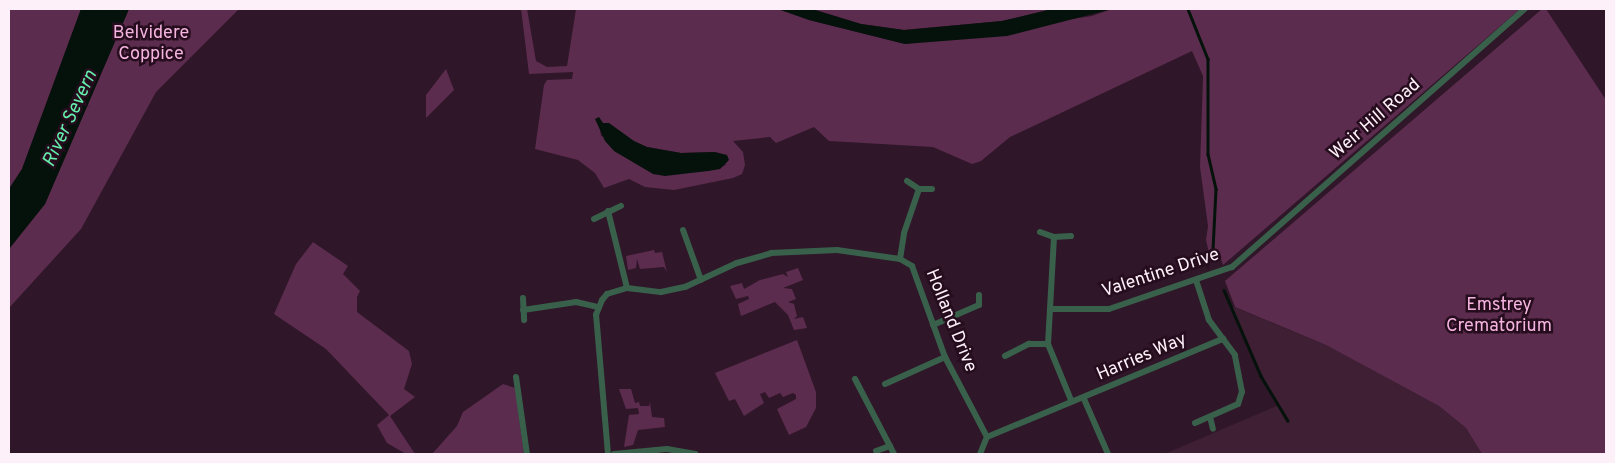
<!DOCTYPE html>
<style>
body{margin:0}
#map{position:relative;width:1615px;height:463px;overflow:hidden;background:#2f1628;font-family:Overpass,sans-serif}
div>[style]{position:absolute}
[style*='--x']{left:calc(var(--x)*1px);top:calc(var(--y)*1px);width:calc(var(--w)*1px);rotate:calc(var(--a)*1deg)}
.built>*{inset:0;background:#3e1f34}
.green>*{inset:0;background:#5c2c4e}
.water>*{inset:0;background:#05120b}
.stream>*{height:2.5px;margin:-1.25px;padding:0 1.25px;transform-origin:1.25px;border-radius:1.25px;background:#05120b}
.minor>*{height:6px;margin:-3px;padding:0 3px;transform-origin:3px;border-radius:3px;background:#39604b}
span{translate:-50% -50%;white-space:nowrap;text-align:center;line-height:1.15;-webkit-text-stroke:5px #250d1e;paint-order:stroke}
.park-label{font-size:18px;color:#f5b4df}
.street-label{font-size:18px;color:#fef0f9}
.water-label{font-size:19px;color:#65f0ad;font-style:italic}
.frame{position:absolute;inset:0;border:10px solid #fef0f9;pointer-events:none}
</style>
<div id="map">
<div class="built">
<div style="clip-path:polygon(1229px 305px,1326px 345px,1439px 406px,1466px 428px,1482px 454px,1164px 454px,1279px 405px,1261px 376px)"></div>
</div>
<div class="green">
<div style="clip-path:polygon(9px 9px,81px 9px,22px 169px,9px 189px)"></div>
<div style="clip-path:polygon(129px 9px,239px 9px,156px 92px,81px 229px,9px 308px,9px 249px,45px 204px)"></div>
<div style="clip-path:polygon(evenodd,521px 9px,527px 9px,536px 61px,547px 67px,567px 66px,576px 9px,778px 9px,809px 20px,905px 44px,1092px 16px,1112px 9px,1520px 9px,1223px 265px,1218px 250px,1209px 253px,1206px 240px,1208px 226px,1200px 167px,1203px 76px,1192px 51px,1010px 137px,981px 161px,972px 164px,933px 147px,829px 141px,814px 127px,776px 143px,770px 137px,733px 141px,743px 152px,745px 165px,742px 174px,733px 178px,674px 190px,645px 187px,629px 179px,604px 188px,595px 173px,578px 160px,535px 149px,544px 85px,547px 80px,572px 79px,573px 72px,529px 74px,521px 9px,600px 128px,647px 147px,681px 153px,715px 152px,726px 165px,708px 171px,601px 136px,600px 128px)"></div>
<div style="clip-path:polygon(812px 9px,1052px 9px,1002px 21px,904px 30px,861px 24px)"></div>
<div style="clip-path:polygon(1542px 9px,1546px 9px,1606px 100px,1606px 454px,1482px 454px,1466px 428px,1439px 406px,1326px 345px,1235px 307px,1225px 281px)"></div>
<div style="clip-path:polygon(446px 69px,454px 90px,426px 118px,426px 95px)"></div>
<div style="clip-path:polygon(313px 242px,348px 266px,343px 274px,360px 291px,357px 297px,357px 312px,409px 351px,412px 364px,404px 389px,415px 397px,390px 416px,415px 454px,406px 454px,387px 443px,377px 425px,389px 415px,326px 349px,274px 314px,296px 264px)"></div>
<div style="clip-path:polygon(654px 250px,655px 253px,662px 252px,667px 272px,664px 267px,640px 269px,637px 259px,636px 268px,628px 270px,626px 256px)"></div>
<div style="clip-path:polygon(798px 268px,803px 280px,783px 288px,792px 289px,796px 299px,788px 302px,794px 304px,797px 316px,794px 319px,803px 317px,807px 328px,794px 330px,788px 315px,775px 302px,741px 316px,738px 304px,749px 299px,748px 296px,736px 299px,730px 286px,742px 283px,744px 289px,760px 280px,783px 274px,788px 277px,786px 272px)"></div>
<div style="clip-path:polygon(797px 340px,816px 392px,816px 408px,806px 427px,789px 435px,777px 409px,796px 399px,796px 395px,793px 393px,783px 397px,780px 393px,769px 398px,765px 392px,760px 394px,764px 403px,744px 416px,735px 399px,729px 401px,715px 373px)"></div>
<div style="clip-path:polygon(503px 384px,515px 388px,524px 454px,432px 454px,457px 426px,463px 412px)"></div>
<div style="clip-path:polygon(619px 389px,631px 389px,635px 403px,639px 402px,640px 406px,649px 406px,650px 402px,652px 417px,664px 418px,665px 427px,638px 430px,633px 445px,624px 447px,629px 415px,639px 414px,638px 408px,626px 409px)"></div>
</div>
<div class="water">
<div style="clip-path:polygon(81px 9px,129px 9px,45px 204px,9px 249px,9px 189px,22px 169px)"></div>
<div style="clip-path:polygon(778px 9px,812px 9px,861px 24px,904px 30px,1002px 21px,1052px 9px,1112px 9px,1007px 36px,905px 44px,809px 20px)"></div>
<div style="clip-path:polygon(599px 117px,603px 123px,609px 123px,634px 141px,647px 147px,681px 153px,715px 152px,727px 155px,729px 160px,720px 169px,708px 171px,665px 176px,653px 174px,614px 151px,605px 141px,595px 119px)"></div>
</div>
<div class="stream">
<div style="--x:1188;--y:9;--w:54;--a:68.2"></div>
<div style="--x:1208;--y:59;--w:95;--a:90"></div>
<div style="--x:1208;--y:154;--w:36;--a:77"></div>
<div style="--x:1216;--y:189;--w:61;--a:92.8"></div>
<div style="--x:1224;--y:290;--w:94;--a:66.7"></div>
<div style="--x:1261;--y:376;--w:52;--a:59"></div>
</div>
<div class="minor">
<div style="--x:907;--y:181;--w:14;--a:34"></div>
<div style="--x:919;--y:189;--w:13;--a:0"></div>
<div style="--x:608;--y:211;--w:79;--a:76.1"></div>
<div style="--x:594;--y:219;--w:30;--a:-26"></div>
<div style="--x:683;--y:230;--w:53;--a:70.2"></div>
<div style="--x:1040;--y:232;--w:15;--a:20"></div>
<div style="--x:1054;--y:237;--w:17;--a:-3"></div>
<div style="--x:1054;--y:237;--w:107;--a:93.2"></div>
<div style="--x:1048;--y:344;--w:61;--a:67.7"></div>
<div style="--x:900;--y:259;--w:26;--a:-81"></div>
<div style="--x:904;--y:233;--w:46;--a:-71.2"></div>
<div style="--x:523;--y:298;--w:22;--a:87"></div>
<div style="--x:1050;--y:309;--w:59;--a:0"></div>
<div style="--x:1109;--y:309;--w:130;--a:-18.9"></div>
<div style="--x:1232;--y:267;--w:390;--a:-41.4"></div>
<div style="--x:523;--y:310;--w:54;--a:-8.6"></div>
<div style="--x:576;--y:302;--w:23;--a:13"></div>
<div style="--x:933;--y:325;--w:50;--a:-23.5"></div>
<div style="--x:979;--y:305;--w:10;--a:-90"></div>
<div style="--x:1005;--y:356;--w:27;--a:-27"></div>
<div style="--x:1029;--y:344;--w:19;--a:0"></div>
<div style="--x:516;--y:377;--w:78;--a:81.9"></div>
<div style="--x:855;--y:379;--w:85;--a:62.5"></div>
<div style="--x:885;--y:384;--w:66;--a:-24.2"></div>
<div style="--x:1084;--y:399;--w:60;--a:66.4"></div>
<div style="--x:1210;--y:417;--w:12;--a:76"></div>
<div style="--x:1195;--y:423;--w:47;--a:-23.8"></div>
<div style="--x:1238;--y:404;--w:13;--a:-72"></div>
<div style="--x:1242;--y:392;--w:38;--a:-101"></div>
<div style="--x:1235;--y:355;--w:44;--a:-126.6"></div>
<div style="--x:1209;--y:320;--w:42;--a:-108"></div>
<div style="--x:876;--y:451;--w:15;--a:-20"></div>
<div style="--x:608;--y:454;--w:140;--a:-94.9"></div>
<div style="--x:596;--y:315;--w:16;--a:-68"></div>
<div style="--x:602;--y:300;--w:8;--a:-50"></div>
<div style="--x:607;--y:294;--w:21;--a:-17"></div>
<div style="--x:627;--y:288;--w:34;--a:7"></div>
<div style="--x:661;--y:292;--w:25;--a:-12"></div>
<div style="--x:685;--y:287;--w:57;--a:-24.8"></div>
<div style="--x:737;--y:263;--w:35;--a:-16"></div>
<div style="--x:771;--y:253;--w:66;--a:-2.6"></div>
<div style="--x:837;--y:250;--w:64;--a:8.1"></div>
<div style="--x:900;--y:259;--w:14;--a:30"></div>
<div style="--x:912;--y:266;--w:97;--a:70.1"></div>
<div style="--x:945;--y:357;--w:90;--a:62.3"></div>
<div style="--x:987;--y:437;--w:256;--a:-22.6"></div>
<div style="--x:614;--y:454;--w:53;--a:-5.4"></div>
<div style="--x:667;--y:449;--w:29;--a:10"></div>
<div style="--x:980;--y:454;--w:18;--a:-68"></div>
</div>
<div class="park-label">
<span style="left:151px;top:45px">Belvidere<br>Coppice</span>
<span style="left:1499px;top:317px">Emstrey<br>Crematorium</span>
</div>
<div class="street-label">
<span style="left:1376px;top:120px;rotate:-41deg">Weir Hill Road</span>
<span style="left:1161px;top:274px;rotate:-18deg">Valentine Drive</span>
<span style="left:950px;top:321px;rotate:68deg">Holland Drive</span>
<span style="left:1142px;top:358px;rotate:-23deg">Harries Way</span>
</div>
<div class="water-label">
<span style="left:71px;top:119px;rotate:-65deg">River Severn</span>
</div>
<div class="frame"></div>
</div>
